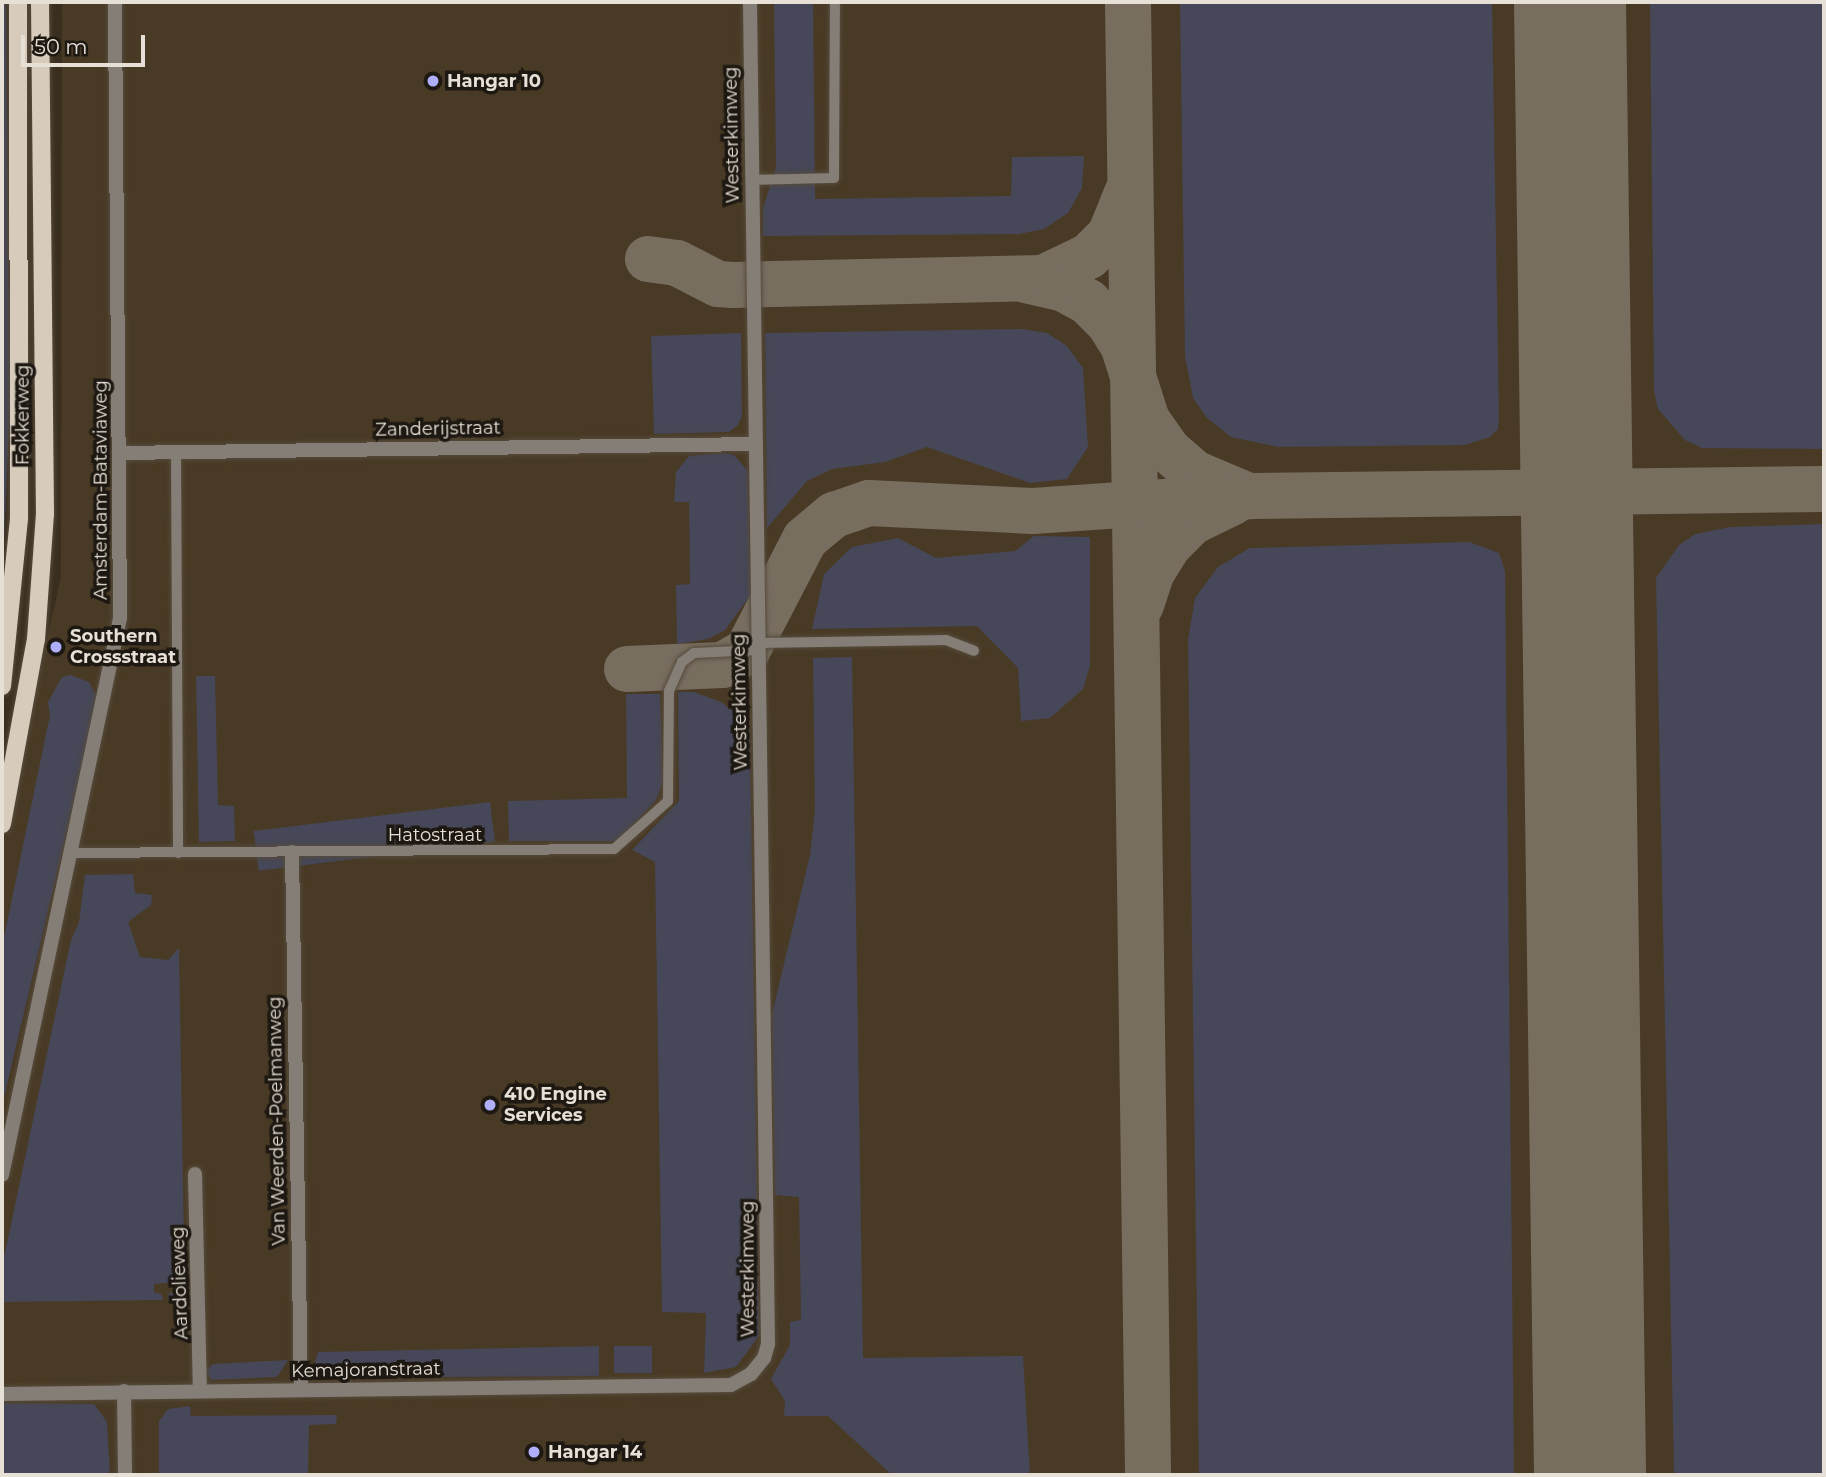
<!DOCTYPE html>
<style>
body{margin:0}
#map{position:relative;width:1826px;height:1477px;overflow:hidden;background:#3a2f1f;font-family:Montserrat,sans-serif}
div>[style]{position:absolute}
[style*='--x']{left:calc(var(--x)*1px);top:calc(var(--y)*1px);width:calc(var(--w)*1px);rotate:calc(var(--a)*1deg)}
.built>*{inset:0;background:#493a25}
.green>*{inset:0;background:#464758;transform-origin:0 0}
.taxiway>*{height:46px;margin:-23px;padding:0 23px;transform-origin:23px;border-radius:23px;background:#786e60}
.runway>*{height:112px;margin:-56px;padding:0 56px;transform-origin:56px;border-radius:56px;background:#786e60}
.roads{filter:drop-shadow(0 0 2px #564b3c) drop-shadow(0 0 2px #564b3c)}
.service>*{height:10px;margin:-5px;padding:0 5px;transform-origin:5px;border-radius:5px;background:#847e76}
.minor>*{height:14px;margin:-7px;padding:0 7px;transform-origin:7px;border-radius:7px;background:#847e76}
.primary>*{height:18px;margin:-9px;padding:0 9px;transform-origin:9px;border-radius:9px;background:#d7cbbb}
.dots>*{width:19px;height:19px;translate:-50% -50%;box-sizing:border-box;border:4px solid #1d1811;border-radius:50%}
span{translate:-50% -50%;white-space:nowrap;text-align:center;line-height:1.15;-webkit-text-stroke:7px #1d1811;paint-order:stroke}
.poi-label{font-size:18px;color:#e7e0d6;font-weight:700}
.left{translate:0 -50%;text-align:left}
.street-label{font-size:18px;color:#e7e0d6}
.frame{position:absolute;inset:0;border:4px solid #e7e0d6;pointer-events:none}
.scale{position:absolute;left:21px;top:35px;width:124px;height:32px;box-sizing:border-box;border:4px solid #e7e0d6;border-top:0;padding-left:9px;font-size:21px;line-height:24px;white-space:nowrap;color:#e7e0d6;-webkit-text-stroke:5px #1d1811;paint-order:stroke}
</style>
<div id="map">
<div class="built">
<div style="clip-path:polygon(62px 2px,1824px 2px,1824px 1475px,2px 1475px,2px 841px,61px 577px)"></div>
</div>
<div class="green">
<div style="clip-path:polygon(2px 2px,6px 2px,10px 402px,2px 588px)"></div>
<div style="clip-path:polygon(774px 2px,813px 2px,815px 199px,1011px 196px,1012px 157px,1084px 156px,1082px 188px,1068px 213px,1044px 229px,1019px 234px,763px 236px,763px 208px,776px 167px)"></div>
<div style="clip-path:polygon(1180px 2px,1492px 2px,1499px 418px,1498px 429px,1490px 437px,1465px 445px,1278px 447px,1231px 437px,1207px 418px,1193px 398px,1185px 356px)"></div>
<div style="clip-path:polygon(1650px 2px,1824px 2px,1824px 449px,1702px 448px,1685px 440px,1658px 409px,1654px 391px)"></div>
<div style="clip-path:polygon(1022px 329px,1047px 333px,1067px 346px,1083px 368px,1088px 447px,1067px 479px,1030px 483px,927px 447px,885px 462px,832px 469px,807px 481px,767px 528px,765px 333px)"></div>
<div style="clip-path:polygon(741px 333px,742px 416px,738px 425px,729px 432px,654px 434px,651px 336px)"></div>
<div style="clip-path:polygon(723px 453px,734px 455px,748px 471px,750px 596px,725px 630px,708px 639px,677px 644px,676px 585px,690px 584px,689px 502px,674px 502px,676px 472px,689px 456px)"></div>
<div style="clip-path:polygon(1824px 524px,1824px 1475px,1674px 1475px,1656px 578px,1679px 545px,1695px 534px,1731px 527px)"></div>
<div style="clip-path:polygon(1034px 536px,1090px 537px,1090px 666px,1083px 689px,1050px 718px,1021px 721px,1018px 668px,977px 626px,812px 629px,824px 574px,852px 547px,898px 538px,936px 558px,1015px 551px)"></div>
<div style="clip-path:polygon(1469px 542px,1499px 553px,1505px 571px,1514px 1475px,1199px 1475px,1188px 640px,1195px 598px,1218px 567px,1250px 548px)"></div>
<div style="clip-path:polygon(852px 657px,863px 1358px,1023px 1356px,1030px 1475px,892px 1475px,828px 1416px,784px 1416px,785px 1401px,771px 1379px,790px 1345px,790px 1322px,801px 1320px,799px 1197px,775px 1195px,772px 1014px,810px 855px,815px 810px,813px 658px)"></div>
<div style="clip-path:polygon(70px 675px,89px 682px,98px 699px,2px 1106px,2px 947px,50px 715px,48px 702px,62px 677px)"></div>
<div style="clip-path:polygon(196px 676px,215px 676px,218px 805px,234px 806px,235px 841px,199px 842px)"></div>
<div style="clip-path:polygon(678px 692px,694px 692px,721px 702px,744px 720px,750px 734px,759px 1336px,736px 1367px,704px 1373px,706px 1313px,662px 1312px,655px 862px,632px 850px,679px 801px)"></div>
<div style="clip-path:polygon(626px 694px,660px 694px,663px 782px,656px 800px,618px 841px,509px 841px,508px 801px,627px 798px)"></div>
<div style="left:490px;top:802px;width:40px;height:238px;rotate:83deg"></div>
<div style="clip-path:polygon(133px 874px,135px 893px,152px 895px,151px 905px,128px 922px,140px 957px,168px 960px,179px 948px,185px 1300px,168px 1300px,169px 1293px,177px 1293px,176px 1282px,154px 1284px,154px 1292px,161px 1294px,163px 1300px,2px 1302px,2px 1267px,71px 940px,79px 922px,85px 875px)"></div>
<div style="clip-path:polygon(599px 1346px,599px 1376px,311px 1378px,318px 1352px)"></div>
<div style="left:614px;top:1346px;width:38px;height:27px"></div>
<div style="clip-path:polygon(288px 1360px,277px 1377px,211px 1380px,206px 1370px,213px 1364px)"></div>
<div style="clip-path:polygon(2px 1403px,94px 1404px,107px 1422px,110px 1475px,2px 1475px)"></div>
<div style="clip-path:polygon(190px 1406px,191px 1416px,337px 1415px,336px 1424px,309px 1425px,308px 1474px,159px 1475px,159px 1421px,168px 1409px)"></div>
</div>
<div class="taxiway">
<div style="--x:1128;--y:2;--w:1473;--a:89.22"></div>
<div style="--x:648;--y:259;--w:29;--a:8"></div>
<div style="--x:677;--y:263;--w:46;--a:27.1"></div>
<div style="--x:718;--y:284;--w:15;--a:4"></div>
<div style="--x:733;--y:285;--w:310;--a:-1.3"></div>
<div style="--x:1043;--y:278;--w:51;--a:-25.6"></div>
<div style="--x:1089;--y:256;--w:30;--a:-45"></div>
<div style="--x:1110;--y:235;--w:45;--a:-68"></div>
<div style="--x:1026;--y:280;--w:37;--a:13"></div>
<div style="--x:1062;--y:288;--w:30;--a:28"></div>
<div style="--x:1088;--y:302;--w:30;--a:45"></div>
<div style="--x:1109;--y:323;--w:26;--a:58"></div>
<div style="--x:1123;--y:345;--w:79;--a:72.3"></div>
<div style="--x:1147;--y:420;--w:38;--a:55"></div>
<div style="--x:1169;--y:451;--w:33;--a:41"></div>
<div style="--x:1194;--y:473;--w:54;--a:22.8"></div>
<div style="--x:1576;--y:435;--w:21;--a:79"></div>
<div style="--x:1580;--y:456;--w:27;--a:56"></div>
<div style="--x:1595;--y:478;--w:32;--a:22"></div>
<div style="--x:1529;--y:491;--w:30;--a:20"></div>
<div style="--x:1557;--y:501;--w:29;--a:54"></div>
<div style="--x:1574;--y:524;--w:56;--a:85.9"></div>
<div style="--x:1141;--y:605;--w:35;--a:-72"></div>
<div style="--x:1152;--y:572;--w:32;--a:-58"></div>
<div style="--x:1169;--y:545;--w:33;--a:-45"></div>
<div style="--x:1192;--y:522;--w:46;--a:-26"></div>
<div style="--x:627;--y:669;--w:96;--a:-2.4"></div>
<div style="--x:723;--y:665;--w:28;--a:-30"></div>
<div style="--x:747;--y:651;--w:126;--a:-62.6"></div>
<div style="--x:805;--y:539;--w:38;--a:-40"></div>
<div style="--x:834;--y:515;--w:37;--a:-19"></div>
<div style="--x:869;--y:503;--w:164;--a:2.8"></div>
<div style="--x:1033;--y:511;--w:220;--a:-3.9"></div>
<div style="--x:1252;--y:496;--w:572;--a:-0.7"></div>
</div>
<div class="runway">
<div style="--x:1570;--y:2;--w:1473;--a:89.22"></div>
</div>
<div class="roads">
<div class="service">
<div style="--x:752;--y:180;--w:82;--a:-1.4"></div>
<div style="--x:834;--y:178;--w:176;--a:-89.7"></div>
<div style="--x:176;--y:453;--w:400;--a:89.7"></div>
<div style="--x:759;--y:643;--w:187;--a:-0.9"></div>
<div style="--x:946;--y:640;--w:30;--a:21"></div>
<div style="--x:73;--y:853;--w:541;--a:-0.42"></div>
<div style="--x:614;--y:849;--w:72;--a:-41.6"></div>
<div style="--x:668;--y:801;--w:110;--a:-89.5"></div>
<div style="--x:669;--y:691;--w:32;--a:-66"></div>
<div style="--x:682;--y:662;--w:15;--a:-37"></div>
<div style="--x:694;--y:653;--w:65;--a:-2.6"></div>
</div>
<div class="minor">
<div style="--x:120;--y:453;--w:636;--a:-0.81"></div>
<div style="--x:292;--y:852;--w:538;--a:89.04"></div>
<div style="--x:195;--y:1174;--w:217;--a:88.7"></div>
<div style="--x:2;--y:1175;--w:569;--a:-78.04"></div>
<div style="--x:120;--y:618;--w:616;--a:-90.47"></div>
<div style="--x:124;--y:1391;--w:84;--a:89.3"></div>
<div style="--x:2;--y:1394;--w:729;--a:-0.71"></div>
<div style="--x:731;--y:1385;--w:23;--a:-29"></div>
<div style="--x:751;--y:1374;--w:21;--a:-51"></div>
<div style="--x:764;--y:1358;--w:15;--a:-74"></div>
<div style="--x:768;--y:1344;--w:1342;--a:-90.77"></div>
</div>
<div class="primary">
<div style="--x:2;--y:686;--w:169;--a:-84.2"></div>
<div style="--x:19;--y:518;--w:516;--a:-90.11"></div>
<div style="--x:2;--y:824;--w:188;--a:-79.6"></div>
<div style="--x:36;--y:639;--w:125;--a:-85.9"></div>
<div style="--x:45;--y:514;--w:512;--a:-90.56"></div>
</div>
</div>
<div class="dots">
<div style="left:433px;top:81px;background:#afaefa"></div>
<div style="left:56px;top:647px;background:#afaefa"></div>
<div style="left:490px;top:1105px;background:#afaefa"></div>
<div style="left:534px;top:1452px;background:#afaefa"></div>
</div>
<div class="poi-label">
<span class="left" style="left:447px;top:81px">Hangar 10</span>
<span class="left" style="left:70px;top:647px">Southern<br>Crossstraat</span>
<span class="left" style="left:504px;top:1105px">410 Engine<br>Services</span>
<span class="left" style="left:548px;top:1452px">Hangar 14</span>
</div>
<div class="street-label">
<span style="left:732px;top:135px;rotate:-91deg">Westerkimweg</span>
<span style="left:23px;top:415px;rotate:-90deg">Fokkerweg</span>
<span style="left:438px;top:429px;rotate:-1deg">Zanderijstraat</span>
<span style="left:101px;top:490px;rotate:-90deg">Amsterdam-Bataviaweg</span>
<span style="left:740px;top:702px;rotate:-91deg">Westerkimweg</span>
<span style="left:435px;top:835px">Hatostraat</span>
<span style="left:277px;top:1121px;rotate:-91deg">Van Weerden-Poelmanweg</span>
<span style="left:748px;top:1269px;rotate:-90deg">Westerkimweg</span>
<span style="left:180px;top:1283px;rotate:-92deg">Aardolieweg</span>
<span style="left:366px;top:1370px;rotate:-1deg">Kemajoranstraat</span>
</div>
<div class="frame"></div>
<div class="scale">50 m</div>
</div>
